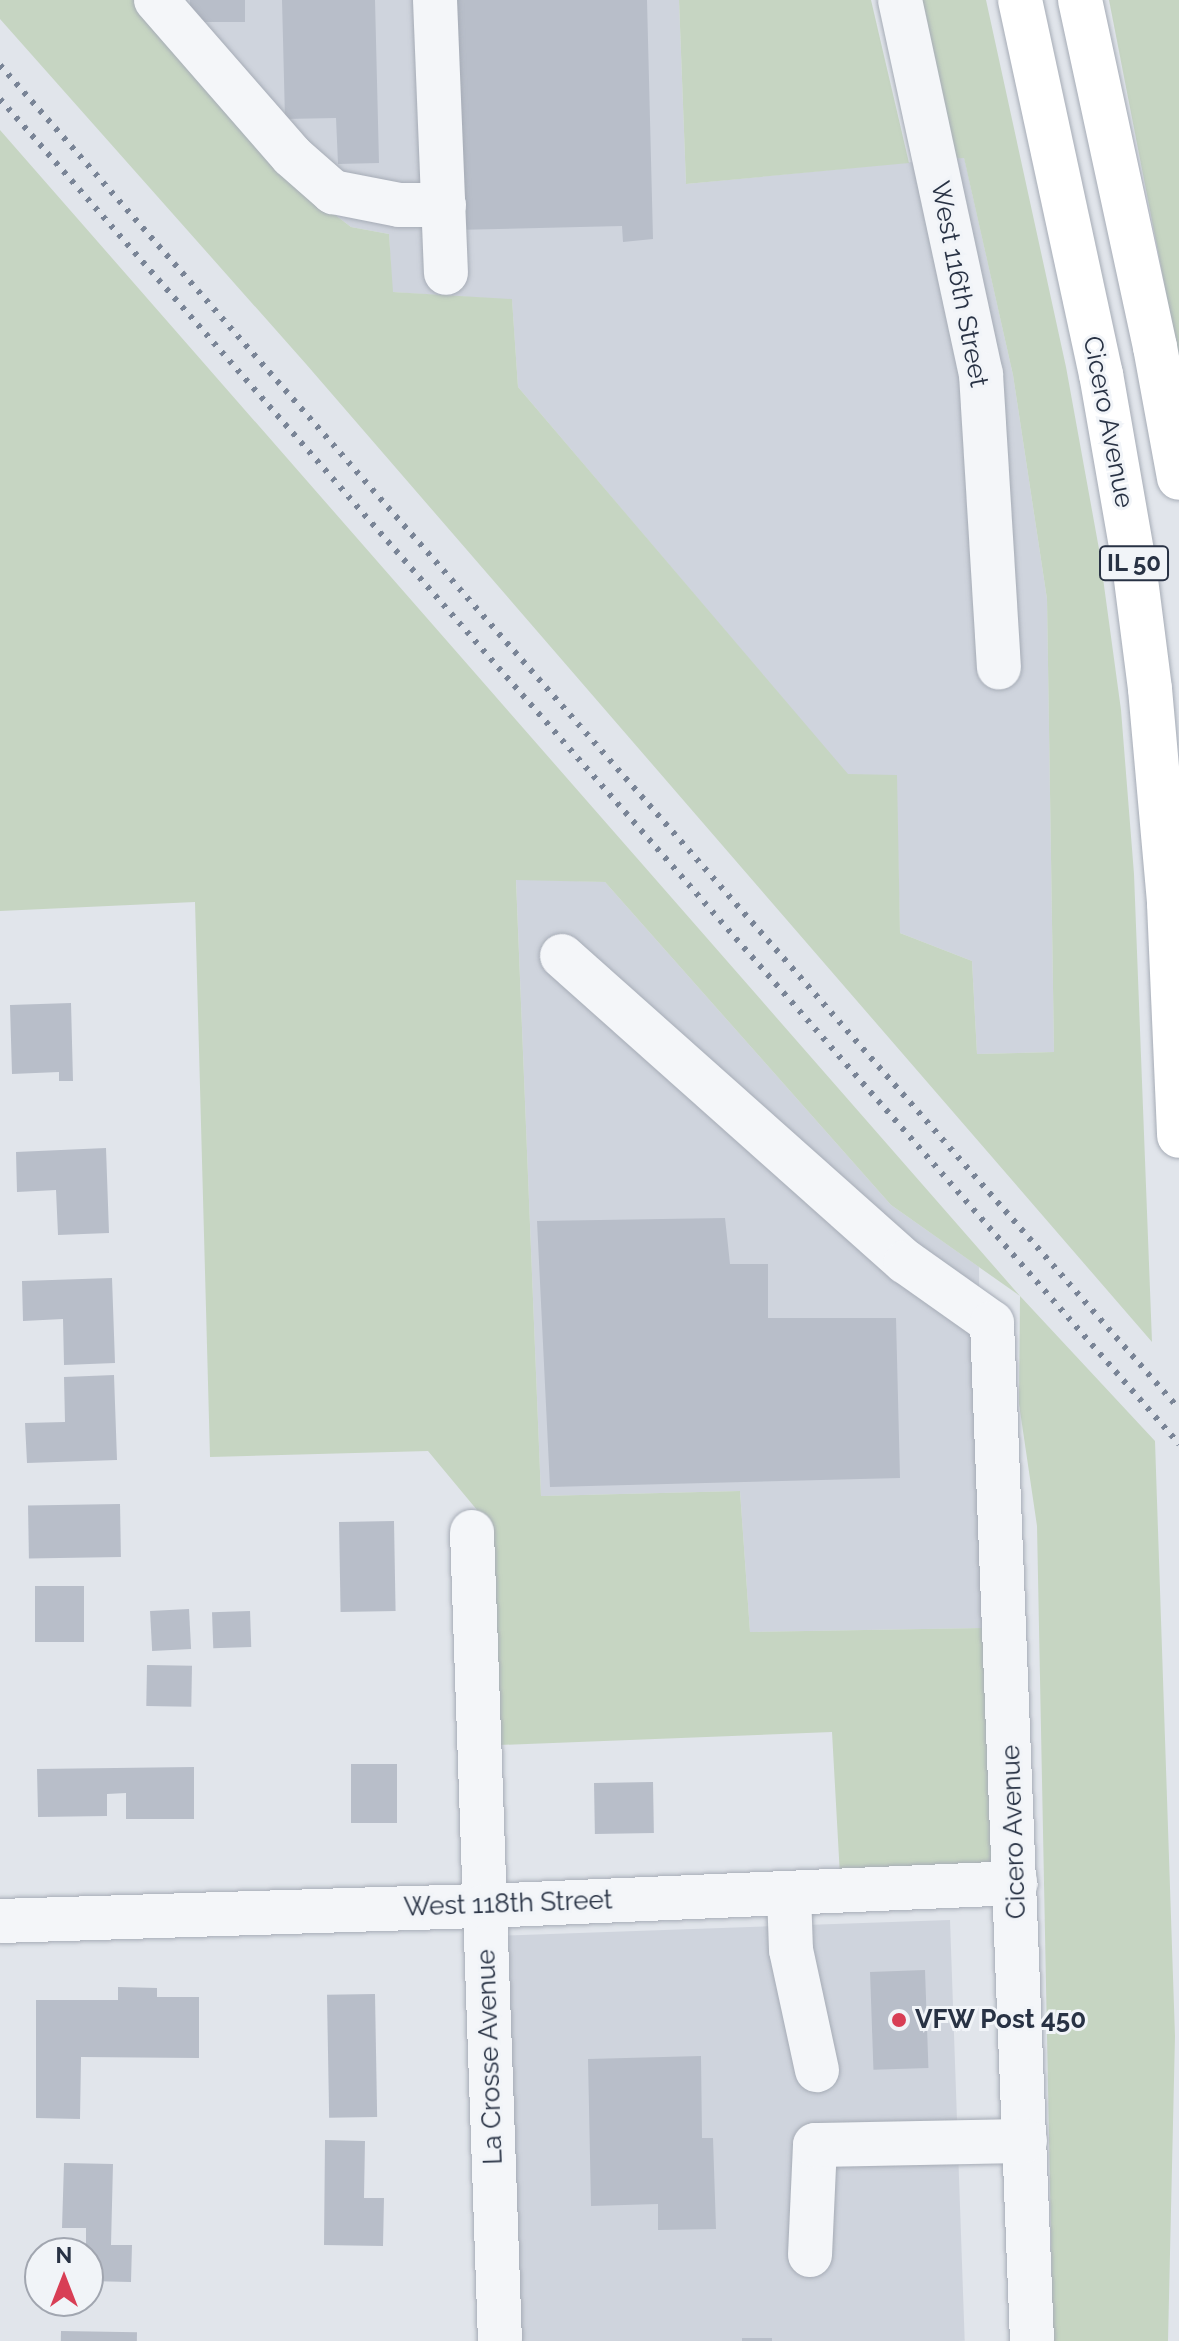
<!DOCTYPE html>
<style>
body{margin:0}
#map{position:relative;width:1179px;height:2341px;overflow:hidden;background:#e1e5eb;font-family:Raleway,sans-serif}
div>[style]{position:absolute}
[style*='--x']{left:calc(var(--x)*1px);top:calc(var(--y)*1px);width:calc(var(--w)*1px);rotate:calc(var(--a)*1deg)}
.built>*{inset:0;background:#cfd4dd;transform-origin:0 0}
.green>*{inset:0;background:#c6d5c2}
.building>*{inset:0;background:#b8bec9;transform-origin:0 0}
.roads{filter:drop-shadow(0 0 2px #a6acb6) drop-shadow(0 0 2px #a6acb6)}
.minor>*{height:44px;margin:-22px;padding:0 22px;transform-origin:22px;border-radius:22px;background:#f4f6f9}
.major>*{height:44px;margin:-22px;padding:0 22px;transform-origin:22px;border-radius:22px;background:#fff}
.rail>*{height:6px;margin-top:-3px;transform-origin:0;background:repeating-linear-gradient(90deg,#798496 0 4px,transparent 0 12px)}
.dots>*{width:22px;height:22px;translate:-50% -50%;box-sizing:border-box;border:4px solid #f1f4f8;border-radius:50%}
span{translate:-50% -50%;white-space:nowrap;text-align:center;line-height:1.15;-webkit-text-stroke:6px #f1f4f8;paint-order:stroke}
.shield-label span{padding:2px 6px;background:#f1f4f8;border:2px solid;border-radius:6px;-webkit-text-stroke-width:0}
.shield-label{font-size:24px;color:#283244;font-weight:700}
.street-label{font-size:26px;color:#283244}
.poi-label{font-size:26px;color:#283244;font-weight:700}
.left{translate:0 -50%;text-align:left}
.north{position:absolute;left:24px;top:2237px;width:80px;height:80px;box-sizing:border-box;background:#f1f4f8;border:2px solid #a1a6b0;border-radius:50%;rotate:0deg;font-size:22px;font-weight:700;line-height:32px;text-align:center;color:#283244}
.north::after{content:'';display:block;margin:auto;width:28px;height:36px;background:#d83e55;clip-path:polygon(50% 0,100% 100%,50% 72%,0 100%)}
</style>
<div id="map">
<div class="built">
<div style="clip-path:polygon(139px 0,679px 0,686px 184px,964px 157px,1013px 375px,1047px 599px,1054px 1052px,977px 1054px,972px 961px,900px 933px,896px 775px,848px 775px,518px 387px,512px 300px,392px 292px,389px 234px,351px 227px,313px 198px)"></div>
<div style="clip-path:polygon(516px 879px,605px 882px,891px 1205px,979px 1267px,982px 1628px,750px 1632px,740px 1491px,541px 1496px)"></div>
<div style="left:950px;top:1920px;width:421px;height:445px;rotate:88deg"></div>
</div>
<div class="green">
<div style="clip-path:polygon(0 0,139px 0,313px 198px,351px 227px,389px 234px,393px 292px,512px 299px,518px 387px,848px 774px,897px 775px,900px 933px,972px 961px,977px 1054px,1054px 1052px,1047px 599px,1013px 375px,964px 158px,945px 159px,909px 0,986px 0,1066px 367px,1099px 549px,1121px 710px,1134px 874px,1152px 1342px,306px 364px,0 19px)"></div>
<div style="clip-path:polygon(679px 0,871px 0,909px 163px,686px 184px)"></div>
<div style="clip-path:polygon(1109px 0,1179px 0,1179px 359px,1139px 154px)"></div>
<div style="clip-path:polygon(0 130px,1020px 1296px,1155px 1441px,1175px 2036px,1168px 2341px,1053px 2341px,1037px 1526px,1019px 1404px,1020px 1296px,891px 1205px,605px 882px,516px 880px,541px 1496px,740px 1491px,750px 1632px,982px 1628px,995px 1868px,840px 1876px,832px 1732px,499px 1745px,492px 1528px,428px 1451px,210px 1457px,195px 902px,0 911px)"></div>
</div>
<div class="building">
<div style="left:190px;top:0;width:55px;height:22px"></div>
<div style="clip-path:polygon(282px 0,375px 0,379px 163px,338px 164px,336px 118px,285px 119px)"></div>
<div style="clip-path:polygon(449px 0,647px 0,653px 239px,623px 242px,622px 226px,453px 230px)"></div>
<div style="clip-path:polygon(71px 1003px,73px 1081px,59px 1081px,59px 1072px,12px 1074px,10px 1005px)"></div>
<div style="clip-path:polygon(106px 1148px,109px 1233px,58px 1235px,56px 1190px,17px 1192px,16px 1152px)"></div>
<div style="clip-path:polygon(725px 1218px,730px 1264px,768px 1264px,768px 1318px,896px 1318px,900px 1478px,550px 1487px,537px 1221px)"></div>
<div style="clip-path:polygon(112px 1278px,115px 1363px,64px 1365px,63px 1319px,23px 1321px,22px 1281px)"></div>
<div style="clip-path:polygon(114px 1375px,117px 1460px,27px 1463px,25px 1423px,65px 1422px,64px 1377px)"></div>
<div style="left:120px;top:1504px;width:53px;height:92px;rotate:89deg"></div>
<div style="left:394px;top:1521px;width:90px;height:55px;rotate:89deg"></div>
<div style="left:35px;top:1586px;width:49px;height:56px"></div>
<div style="left:189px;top:1609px;width:40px;height:39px;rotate:87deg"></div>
<div style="left:250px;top:1611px;width:36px;height:38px;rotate:88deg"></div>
<div style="left:147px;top:1665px;width:45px;height:41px;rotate:1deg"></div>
<div style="left:351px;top:1764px;width:46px;height:59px"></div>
<div style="clip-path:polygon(194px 1767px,194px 1819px,126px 1819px,126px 1793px,107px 1794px,107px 1816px,38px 1817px,37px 1769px)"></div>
<div style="left:653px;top:1782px;width:51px;height:59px;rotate:89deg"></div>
<div style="left:925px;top:1970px;width:98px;height:55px;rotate:88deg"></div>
<div style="clip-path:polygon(118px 1987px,157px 1988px,157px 1997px,199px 1997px,199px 2058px,81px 2057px,80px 2119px,36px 2118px,36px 2000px,118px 2000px)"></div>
<div style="left:375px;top:1994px;width:123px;height:48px;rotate:89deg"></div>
<div style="clip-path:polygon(701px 2056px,702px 2138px,713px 2138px,716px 2229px,658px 2230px,658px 2204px,591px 2206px,588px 2059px)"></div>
<div style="clip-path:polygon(325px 2140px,365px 2141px,364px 2198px,384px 2198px,383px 2246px,324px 2245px)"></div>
<div style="clip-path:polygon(64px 2163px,113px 2164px,111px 2245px,132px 2245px,131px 2282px,88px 2281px,88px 2253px,68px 2253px,68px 2245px,86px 2245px,86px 2228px,62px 2228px)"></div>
<div style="left:61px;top:2331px;width:76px;height:10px;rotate:1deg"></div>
<div style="left:742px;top:2338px;width:30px;height:3px"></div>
</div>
<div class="roads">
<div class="minor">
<div style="--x:156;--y:0;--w:207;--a:48.9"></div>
<div style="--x:292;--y:156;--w:55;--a:41.3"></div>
<div style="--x:333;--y:192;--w:67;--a:11.1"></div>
<div style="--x:399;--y:205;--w:45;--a:0"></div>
<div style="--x:435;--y:0;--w:273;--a:87.7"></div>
<div style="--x:900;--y:0;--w:383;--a:77.8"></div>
<div style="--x:981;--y:374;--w:294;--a:86.5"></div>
<div style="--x:562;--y:956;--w:460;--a:41.7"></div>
<div style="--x:906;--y:1262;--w:105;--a:35.3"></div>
<div style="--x:992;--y:1323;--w:1019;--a:87.75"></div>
<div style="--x:472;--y:1532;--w:809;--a:88.02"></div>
<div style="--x:789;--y:1893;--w:57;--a:88"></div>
<div style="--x:791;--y:1950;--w:123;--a:77.8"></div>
<div style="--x:0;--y:1921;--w:485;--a:-1.8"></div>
<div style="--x:485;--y:1906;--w:531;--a:-2.48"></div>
<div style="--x:810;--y:2255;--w:110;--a:-87.4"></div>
<div style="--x:815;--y:2145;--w:210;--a:-1.1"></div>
</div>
<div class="major">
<div style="--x:1020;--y:0;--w:383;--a:77.8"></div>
<div style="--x:1101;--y:374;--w:193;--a:80.1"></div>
<div style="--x:1134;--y:564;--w:126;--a:82.7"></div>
<div style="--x:1150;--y:689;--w:216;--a:84.9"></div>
<div style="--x:1169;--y:904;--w:232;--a:87.5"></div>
<div style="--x:1080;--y:0;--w:355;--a:77.8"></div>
<div style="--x:1155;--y:347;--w:133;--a:79.6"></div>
</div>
</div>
<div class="rail">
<div style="--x:0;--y:65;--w:1788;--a:48.74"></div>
<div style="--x:0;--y:99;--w:1789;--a:48.76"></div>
</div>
<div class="dots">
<div style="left:899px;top:2020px;background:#d83e55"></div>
</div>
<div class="shield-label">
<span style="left:1134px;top:563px">IL 50</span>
</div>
<div class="street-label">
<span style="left:959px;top:284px;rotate:79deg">West 116th Street</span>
<span style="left:1108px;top:422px;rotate:79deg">Cicero Avenue</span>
<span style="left:1014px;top:1832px;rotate:-92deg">Cicero Avenue</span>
<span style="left:508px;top:1904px;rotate:-2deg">West 118th Street</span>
<span style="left:490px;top:2057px;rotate:-92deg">La Crosse Avenue</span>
</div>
<div class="poi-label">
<span class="left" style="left:915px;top:2020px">VFW Post 450</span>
</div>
<div class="north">N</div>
</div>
